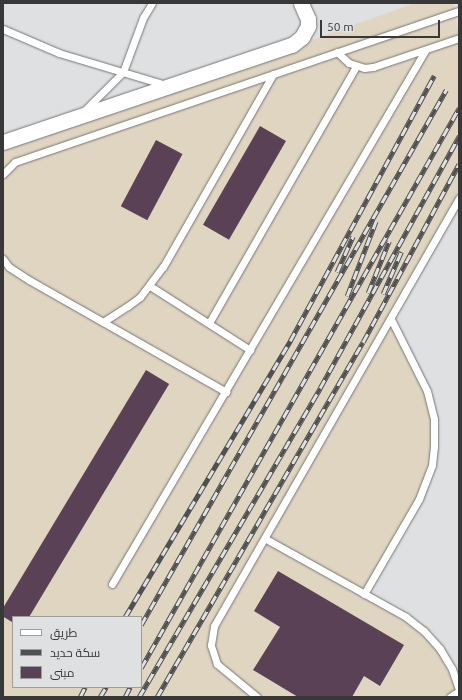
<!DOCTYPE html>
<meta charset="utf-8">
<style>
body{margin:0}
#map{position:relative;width:462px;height:700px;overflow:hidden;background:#dfe0e1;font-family:Ubuntu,Cairo,sans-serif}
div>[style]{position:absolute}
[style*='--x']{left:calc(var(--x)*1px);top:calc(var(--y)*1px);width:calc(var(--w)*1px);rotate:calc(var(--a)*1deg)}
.industrial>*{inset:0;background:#e0d5c1}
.building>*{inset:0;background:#5a4156;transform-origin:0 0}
.roads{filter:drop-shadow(0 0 1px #747576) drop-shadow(0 0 1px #747576)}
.lane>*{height:7px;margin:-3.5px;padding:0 3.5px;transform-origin:3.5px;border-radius:3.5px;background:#fff}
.street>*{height:15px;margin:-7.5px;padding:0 7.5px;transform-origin:7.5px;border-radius:7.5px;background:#fff}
.rail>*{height:4.5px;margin-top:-2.25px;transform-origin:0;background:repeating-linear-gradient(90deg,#dfe0e1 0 9px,#505051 0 18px);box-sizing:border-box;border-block:1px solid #505051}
span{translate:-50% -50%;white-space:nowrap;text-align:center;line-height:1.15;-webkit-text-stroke:4px #dfe0e1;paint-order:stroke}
.frame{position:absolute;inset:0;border:4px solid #383839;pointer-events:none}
.legend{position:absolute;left:12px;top:616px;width:130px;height:72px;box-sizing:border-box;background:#dfe0e1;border:1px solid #9c9d9e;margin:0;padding:5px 7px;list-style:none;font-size:12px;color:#383839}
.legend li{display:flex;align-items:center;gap:8px;height:20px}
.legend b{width:20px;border:1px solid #9c9d9e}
.scale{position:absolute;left:320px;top:20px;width:120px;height:18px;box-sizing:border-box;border:2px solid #383839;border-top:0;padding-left:5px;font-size:12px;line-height:14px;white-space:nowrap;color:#383839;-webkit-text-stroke:3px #dfe0e1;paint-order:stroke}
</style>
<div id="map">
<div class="industrial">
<div style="clip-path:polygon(evenodd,415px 3px,453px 3px,459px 34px,459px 198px,391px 319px,427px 391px,434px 419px,427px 482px,365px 594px,428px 627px,459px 697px,3px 697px,3px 151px,415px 3px,13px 617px,141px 617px,141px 687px,13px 687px,13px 617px)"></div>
</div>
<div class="building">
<div style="left:260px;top:126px;width:30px;height:114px;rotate:30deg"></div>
<div style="left:156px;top:140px;width:30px;height:75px;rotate:28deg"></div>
<div style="left:146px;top:370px;width:27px;height:285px;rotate:31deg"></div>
<div style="clip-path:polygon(278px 571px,404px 645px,380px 686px,364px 676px,352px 697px,298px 697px,253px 670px,280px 627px,254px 611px)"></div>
</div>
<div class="roads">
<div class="lane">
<div style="--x:3;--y:29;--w:61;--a:23.2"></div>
<div style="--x:59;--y:53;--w:112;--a:16.7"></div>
<div style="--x:337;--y:52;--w:16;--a:43"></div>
<div style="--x:349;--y:63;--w:16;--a:18"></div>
<div style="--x:364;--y:68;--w:9;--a:-6"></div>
<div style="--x:373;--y:67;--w:91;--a:-18.6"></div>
<div style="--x:84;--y:111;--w:55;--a:-45"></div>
<div style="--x:123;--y:72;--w:58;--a:-69.7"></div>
<div style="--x:143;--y:18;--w:17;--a:-59"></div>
<div style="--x:3;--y:174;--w:17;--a:-45"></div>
<div style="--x:15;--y:162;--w:469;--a:-18.8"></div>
<div style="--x:3;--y:259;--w:10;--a:53"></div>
<div style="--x:9;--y:267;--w:24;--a:33"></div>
<div style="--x:29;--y:280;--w:227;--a:29.6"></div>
<div style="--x:150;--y:286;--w:119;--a:32.6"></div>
<div style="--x:103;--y:322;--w:30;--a:-33"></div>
<div style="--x:128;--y:306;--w:15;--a:-37"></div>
<div style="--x:140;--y:297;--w:38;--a:-53"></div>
<div style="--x:163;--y:267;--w:222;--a:-60.3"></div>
<div style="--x:209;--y:323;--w:296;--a:-60.2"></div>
<div style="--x:266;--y:539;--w:160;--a:29.1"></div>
<div style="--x:406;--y:617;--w:23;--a:38"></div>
<div style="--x:424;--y:631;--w:24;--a:48"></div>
<div style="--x:440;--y:649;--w:23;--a:59"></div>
<div style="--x:452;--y:669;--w:21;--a:71"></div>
<div style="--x:112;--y:584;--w:618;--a:-59.58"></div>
<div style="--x:364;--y:594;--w:110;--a:-59.9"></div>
<div style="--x:419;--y:499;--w:36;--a:-69"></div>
<div style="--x:432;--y:465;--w:18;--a:-84"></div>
<div style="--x:434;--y:447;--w:28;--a:-90"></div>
<div style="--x:434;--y:419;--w:29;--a:-104"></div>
<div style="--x:427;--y:391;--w:80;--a:-116.6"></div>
<div style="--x:257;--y:697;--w:52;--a:-140.5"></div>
<div style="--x:217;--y:664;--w:20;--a:-108"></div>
<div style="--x:211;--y:645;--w:19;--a:-81"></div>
<div style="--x:214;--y:626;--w:493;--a:-60.2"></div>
<div style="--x:450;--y:697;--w:11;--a:-34"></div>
</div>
<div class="street">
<div style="--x:3;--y:142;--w:305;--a:-18.6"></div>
<div style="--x:292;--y:45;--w:13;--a:-39"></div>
<div style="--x:302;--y:37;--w:13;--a:-61"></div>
<div style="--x:308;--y:26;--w:7;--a:-90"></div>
<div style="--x:308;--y:19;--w:17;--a:-114"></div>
</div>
</div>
<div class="rail">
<div style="--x:337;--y:272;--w:39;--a:-66"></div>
<div style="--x:368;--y:293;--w:56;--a:-68"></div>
<div style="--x:383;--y:294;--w:46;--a:-66.8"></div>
<div style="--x:347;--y:296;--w:80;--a:-68.9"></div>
<div style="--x:125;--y:617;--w:322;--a:-59.1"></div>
<div style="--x:290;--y:341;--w:302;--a:-61.5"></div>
<div style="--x:141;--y:625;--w:616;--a:-60.31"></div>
<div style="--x:141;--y:668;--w:644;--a:-60.41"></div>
<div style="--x:80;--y:697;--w:11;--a:-63"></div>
<div style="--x:100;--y:697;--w:12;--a:-59"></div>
<div style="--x:125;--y:697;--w:11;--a:-63"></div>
<div style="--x:139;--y:697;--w:358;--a:-59.6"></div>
<div style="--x:320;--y:388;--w:288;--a:-61.1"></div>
<div style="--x:157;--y:697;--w:410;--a:-59.9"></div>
<div style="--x:363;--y:342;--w:202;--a:-61.7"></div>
</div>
<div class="frame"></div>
<ul class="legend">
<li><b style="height:5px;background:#fff"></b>طريق</li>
<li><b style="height:5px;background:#505051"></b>سكة حديد</li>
<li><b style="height:11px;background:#5a4156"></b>مبنى</li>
</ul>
<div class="scale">50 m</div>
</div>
